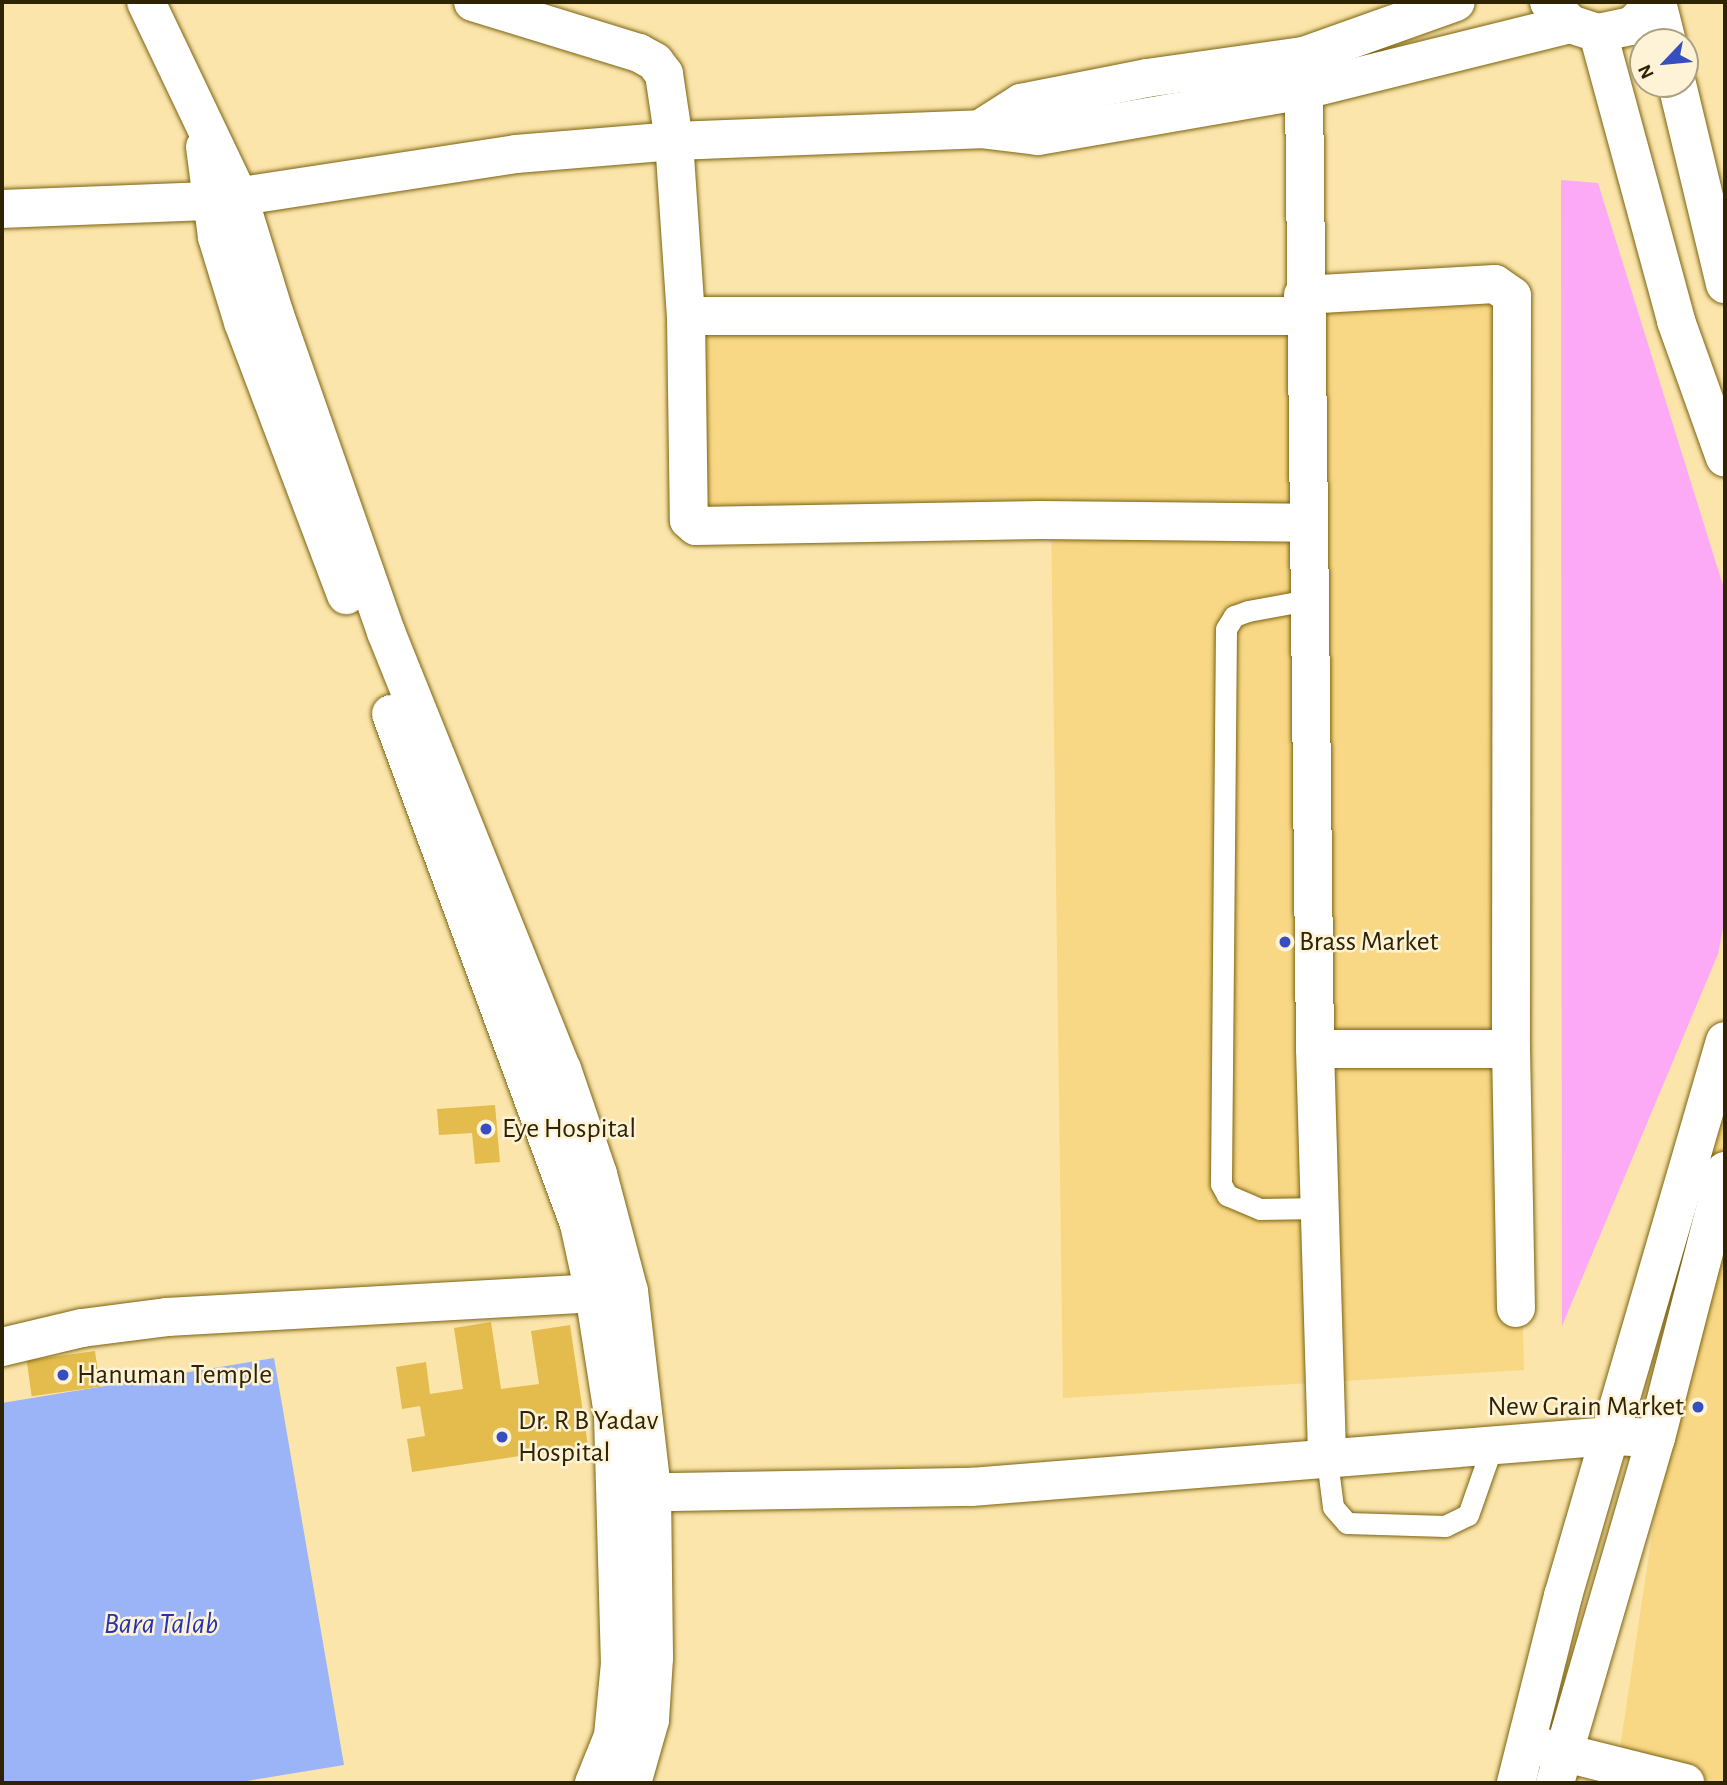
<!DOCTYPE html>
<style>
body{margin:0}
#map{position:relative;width:1727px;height:1785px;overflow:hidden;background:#fbe5aa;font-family:"Alegreya Sans",sans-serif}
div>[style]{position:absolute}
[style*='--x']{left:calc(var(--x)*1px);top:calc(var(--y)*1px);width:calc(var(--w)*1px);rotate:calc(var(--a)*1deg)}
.built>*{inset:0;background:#f8d885}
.green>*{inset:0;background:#fca9f6}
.water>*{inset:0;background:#9bb3f7}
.building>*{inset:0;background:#e3bc4d;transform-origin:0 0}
.roads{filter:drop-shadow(0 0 2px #7d6311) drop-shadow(0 0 2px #7d6311)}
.service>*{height:21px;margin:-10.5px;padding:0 10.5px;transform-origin:10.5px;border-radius:10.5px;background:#fff}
.minor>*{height:38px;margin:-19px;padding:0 19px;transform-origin:19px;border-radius:19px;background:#fff}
.secondary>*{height:38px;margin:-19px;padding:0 19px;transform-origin:19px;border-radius:19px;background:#fff}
.dots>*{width:19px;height:19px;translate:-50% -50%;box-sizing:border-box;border:4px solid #fef3d6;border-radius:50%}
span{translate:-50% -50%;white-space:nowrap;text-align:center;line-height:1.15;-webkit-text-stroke:5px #fef3d6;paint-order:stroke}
.poi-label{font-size:28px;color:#2e2303}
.left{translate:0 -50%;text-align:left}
.right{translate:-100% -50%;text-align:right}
.water-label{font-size:30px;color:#2533b2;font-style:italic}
.frame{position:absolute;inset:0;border:4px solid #2e2303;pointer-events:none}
.north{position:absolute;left:1629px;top:28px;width:70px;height:70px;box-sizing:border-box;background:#fef3d6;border:2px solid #aba082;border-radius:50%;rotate:244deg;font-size:19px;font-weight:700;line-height:28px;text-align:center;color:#2e2303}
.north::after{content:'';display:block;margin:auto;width:24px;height:32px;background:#374ec0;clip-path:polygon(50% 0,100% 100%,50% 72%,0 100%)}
</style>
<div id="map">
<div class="built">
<div style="clip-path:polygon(1495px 294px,1524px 1370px,1063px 1398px,1051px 512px,679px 514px,672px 325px)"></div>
<div style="clip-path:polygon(1725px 1047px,1725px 1783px,1612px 1783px,1617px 1768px)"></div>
</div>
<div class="green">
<div style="clip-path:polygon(1561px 180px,1598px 183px,1725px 592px,1725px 919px,1718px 954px,1562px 1326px)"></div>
</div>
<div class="water">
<div style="clip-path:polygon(274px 1358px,344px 1765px,234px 1783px,2px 1783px,2px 1403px)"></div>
</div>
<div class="building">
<div style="clip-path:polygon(495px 1105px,500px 1162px,475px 1164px,472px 1133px,439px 1135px,437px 1109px)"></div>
<div style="clip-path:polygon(491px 1322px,501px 1389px,539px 1384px,531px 1331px,570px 1325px,588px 1446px,412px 1472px,407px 1439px,425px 1436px,420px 1406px,402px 1409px,396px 1367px,426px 1362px,430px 1394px,463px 1389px,454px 1328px)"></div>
<div style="left:95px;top:1351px;width:36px;height:69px;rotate:82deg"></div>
</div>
<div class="roads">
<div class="service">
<div style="--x:1308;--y:600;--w:61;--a:169.6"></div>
<div style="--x:1248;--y:611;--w:15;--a:160"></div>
<div style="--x:1234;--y:616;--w:15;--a:122"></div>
<div style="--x:1226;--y:629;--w:555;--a:90.52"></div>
<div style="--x:1221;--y:1184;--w:13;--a:61"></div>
<div style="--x:1227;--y:1195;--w:36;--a:23"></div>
<div style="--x:1260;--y:1209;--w:61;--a:-0.9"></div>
<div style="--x:1327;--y:1460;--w:47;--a:82.7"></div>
<div style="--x:1333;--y:1507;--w:21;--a:49"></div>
<div style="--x:1347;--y:1523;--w:98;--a:1.8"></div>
<div style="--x:1445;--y:1526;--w:25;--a:-26"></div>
<div style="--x:1468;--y:1515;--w:72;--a:-70.6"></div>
</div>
<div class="minor">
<div style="--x:473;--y:2;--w:174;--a:17.1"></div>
<div style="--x:639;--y:53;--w:18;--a:29"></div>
<div style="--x:655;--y:62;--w:15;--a:53"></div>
<div style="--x:664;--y:74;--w:68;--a:81.5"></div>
<div style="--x:674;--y:141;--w:175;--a:86.1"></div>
<div style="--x:686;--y:316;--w:204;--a:89.2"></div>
<div style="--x:689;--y:520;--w:9;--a:41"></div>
<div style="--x:696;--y:526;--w:344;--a:-1"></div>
<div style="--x:1040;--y:520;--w:267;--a:0.6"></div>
<div style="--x:1304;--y:90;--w:959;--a:89.34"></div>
<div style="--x:1315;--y:1049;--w:411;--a:88.3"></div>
<div style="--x:980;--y:129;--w:49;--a:-32.4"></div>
<div style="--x:1021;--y:103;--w:128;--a:-11.2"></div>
<div style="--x:1147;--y:78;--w:159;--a:-8"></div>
<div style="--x:1304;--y:56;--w:161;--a:-19.6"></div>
<div style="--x:2;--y:209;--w:207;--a:-2.2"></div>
<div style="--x:209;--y:201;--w:311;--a:-8.7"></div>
<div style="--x:516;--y:154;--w:159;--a:-4.7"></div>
<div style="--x:674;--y:141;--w:306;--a:-2.2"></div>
<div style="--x:980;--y:129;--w:58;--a:6.9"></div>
<div style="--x:1038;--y:136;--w:270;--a:-9.8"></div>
<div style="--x:1304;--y:90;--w:274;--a:-13.9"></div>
<div style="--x:1303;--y:295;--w:192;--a:-3.3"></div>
<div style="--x:1495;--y:284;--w:21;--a:35"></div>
<div style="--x:1512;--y:296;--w:753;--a:90.08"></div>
<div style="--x:1511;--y:1049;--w:259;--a:88.9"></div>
<div style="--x:686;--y:316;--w:617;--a:0"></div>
<div style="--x:1315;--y:1049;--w:196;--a:0"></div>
<div style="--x:2;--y:1347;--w:82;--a:-13.4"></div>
<div style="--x:82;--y:1328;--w:87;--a:-7.3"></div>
<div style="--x:168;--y:1317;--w:460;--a:-3.2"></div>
<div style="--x:620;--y:1493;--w:351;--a:-1"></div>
<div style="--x:971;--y:1487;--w:642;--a:-4.56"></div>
<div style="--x:1611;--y:1436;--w:45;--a:2.5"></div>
<div style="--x:1533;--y:1745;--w:157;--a:14"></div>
</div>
<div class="secondary">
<div style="--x:146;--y:2;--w:214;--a:64.5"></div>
<div style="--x:238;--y:195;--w:126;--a:72.9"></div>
<div style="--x:275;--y:315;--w:336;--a:70.7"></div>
<div style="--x:386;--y:632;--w:471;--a:68.1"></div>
<div style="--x:562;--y:1069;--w:111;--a:71.1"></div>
<div style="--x:598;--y:1174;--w:121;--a:75.2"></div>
<div style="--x:629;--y:1291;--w:201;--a:83.4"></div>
<div style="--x:652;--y:1491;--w:167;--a:89.3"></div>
<div style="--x:654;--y:1658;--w:62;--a:93.7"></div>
<div style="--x:650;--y:1720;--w:66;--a:105.9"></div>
<div style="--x:1549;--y:2;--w:30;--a:46"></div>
<div style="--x:1570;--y:24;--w:29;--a:18"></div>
<div style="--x:1598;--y:33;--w:35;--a:-12"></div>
<div style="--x:1632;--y:26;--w:34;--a:-45"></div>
<div style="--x:1657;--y:2;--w:41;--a:76"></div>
<div style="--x:1598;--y:33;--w:298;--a:74.8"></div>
<div style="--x:1676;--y:321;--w:145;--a:70.3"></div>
<div style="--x:1677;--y:84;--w:206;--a:76.5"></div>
<div style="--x:205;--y:147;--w:91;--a:82.4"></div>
<div style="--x:217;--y:237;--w:89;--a:73"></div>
<div style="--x:243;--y:322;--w:292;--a:69.3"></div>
<div style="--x:391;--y:714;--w:544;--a:69.76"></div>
<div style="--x:579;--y:1224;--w:71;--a:77.7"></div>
<div style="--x:594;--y:1293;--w:123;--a:81.1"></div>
<div style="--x:613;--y:1415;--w:248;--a:88.4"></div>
<div style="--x:620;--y:1663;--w:73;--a:95.5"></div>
<div style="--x:613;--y:1736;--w:51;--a:112"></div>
<div style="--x:1516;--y:1783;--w:193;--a:-75.9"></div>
<div style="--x:1563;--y:1596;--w:578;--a:-73.73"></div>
<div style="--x:1555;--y:1783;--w:359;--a:-73.7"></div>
<div style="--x:1656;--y:1438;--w:276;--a:-75.5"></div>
</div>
</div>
<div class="dots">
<div style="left:1285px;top:942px;background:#374ec0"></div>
<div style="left:486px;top:1129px;background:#374ec0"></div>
<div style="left:63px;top:1375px;background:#374ec0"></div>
<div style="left:1698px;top:1407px;background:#374ec0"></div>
<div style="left:502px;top:1437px;background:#374ec0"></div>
</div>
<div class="poi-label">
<span class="left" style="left:1299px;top:942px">Brass Market</span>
<span class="left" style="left:502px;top:1129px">Eye Hospital</span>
<span class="left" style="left:77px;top:1375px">Hanuman Temple</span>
<span class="right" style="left:1684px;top:1407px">New Grain Market</span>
<span class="left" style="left:518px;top:1437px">Dr. R B Yadav<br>Hospital</span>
</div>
<div class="water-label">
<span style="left:161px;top:1624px">Bara Talab</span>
</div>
<div class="frame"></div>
<div class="north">N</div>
</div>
